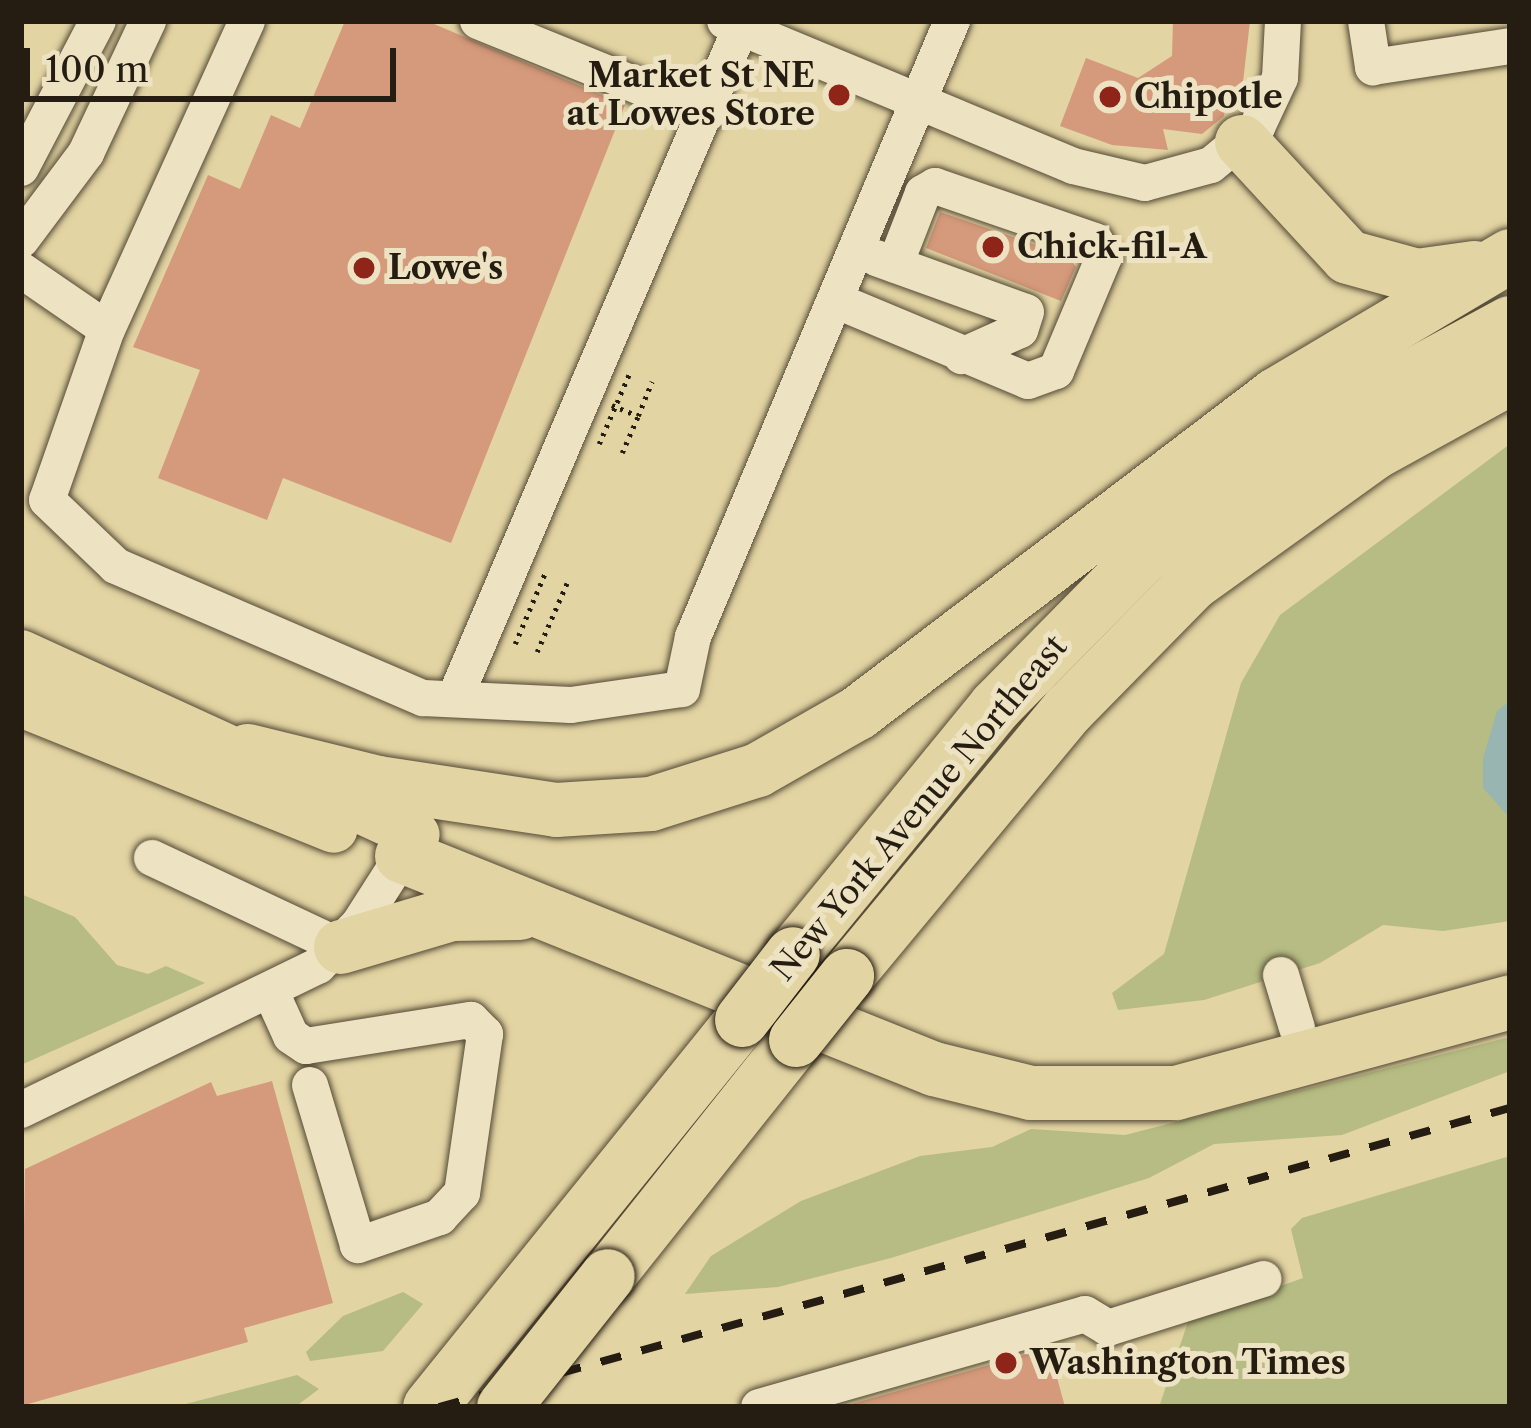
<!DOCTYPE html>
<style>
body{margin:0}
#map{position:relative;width:1531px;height:1428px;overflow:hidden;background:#e3d4a3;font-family:"Libre Caslon Text",serif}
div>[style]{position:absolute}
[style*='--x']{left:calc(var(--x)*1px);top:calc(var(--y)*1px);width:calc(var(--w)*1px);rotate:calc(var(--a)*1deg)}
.green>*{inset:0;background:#b6bc83}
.water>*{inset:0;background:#99b5b1}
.building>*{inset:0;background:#d5997b}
.path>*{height:4.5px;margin-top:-2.25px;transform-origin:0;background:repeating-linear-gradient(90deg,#251c12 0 3px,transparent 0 9px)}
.roads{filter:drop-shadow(0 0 3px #544a36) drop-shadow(0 0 3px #544a36)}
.minor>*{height:36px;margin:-18px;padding:0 18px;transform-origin:18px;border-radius:18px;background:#ede3c3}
.major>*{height:48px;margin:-24px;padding:0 24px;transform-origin:24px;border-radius:24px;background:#e3d4a3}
.highway>*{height:54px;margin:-27px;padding:0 27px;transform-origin:27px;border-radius:27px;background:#e3d4a3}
.rail>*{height:8px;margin-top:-4px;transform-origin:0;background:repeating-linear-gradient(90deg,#251c12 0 21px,transparent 0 42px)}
.bridges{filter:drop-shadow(0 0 3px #251c12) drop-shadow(0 0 3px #251c12)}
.highway-bridge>*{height:54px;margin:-27px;padding:0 27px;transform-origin:27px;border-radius:27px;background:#e3d4a3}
.dots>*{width:33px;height:33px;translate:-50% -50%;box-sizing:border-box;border:6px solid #ede3c3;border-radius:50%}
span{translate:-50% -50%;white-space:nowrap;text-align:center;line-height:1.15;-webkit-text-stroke:10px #ede3c3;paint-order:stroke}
.poi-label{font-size:33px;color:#251c12;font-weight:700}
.right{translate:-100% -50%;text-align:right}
.left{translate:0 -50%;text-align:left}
.street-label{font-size:33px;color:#251c12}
.frame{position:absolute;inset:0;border:24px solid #251c12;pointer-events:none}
.scale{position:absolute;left:24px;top:48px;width:372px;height:54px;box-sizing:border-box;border:6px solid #251c12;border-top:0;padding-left:15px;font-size:36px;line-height:42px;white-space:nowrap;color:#251c12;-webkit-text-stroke:9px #ede3c3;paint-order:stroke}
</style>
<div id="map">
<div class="green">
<div style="clip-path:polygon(1510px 444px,1510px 921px,1443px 931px,1383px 925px,1320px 963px,1204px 1000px,1118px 1010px,1112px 993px,1164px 954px,1241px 683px,1280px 615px)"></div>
<div style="clip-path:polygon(21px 894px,75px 917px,117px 965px,148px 974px,166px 966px,205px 983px,21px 1065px)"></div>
<div style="clip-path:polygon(1510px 1037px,1510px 1071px,1342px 1135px,1214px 1144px,1149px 1178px,891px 1258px,778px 1287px,685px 1294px,711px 1256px,801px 1201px,920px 1156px,992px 1147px,1031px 1129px,1125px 1135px)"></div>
<div style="clip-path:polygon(1510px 1156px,1510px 1407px,1159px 1407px,1189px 1319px,1303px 1278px,1291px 1229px,1302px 1218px)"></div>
<div style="clip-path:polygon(403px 1292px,423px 1304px,383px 1351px,310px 1361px,306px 1352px,343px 1316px)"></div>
<div style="clip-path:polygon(297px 1375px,319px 1389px,295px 1407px,174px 1407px)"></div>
</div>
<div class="water">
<div style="clip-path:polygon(1510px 701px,1510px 818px,1483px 788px,1483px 758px,1497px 711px)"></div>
</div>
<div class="building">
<div style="clip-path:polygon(345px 21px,427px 21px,625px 105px,451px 543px,283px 478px,267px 520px,158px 478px,200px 370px,133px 347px,208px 175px,240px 189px,271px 115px,300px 128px)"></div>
<div style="clip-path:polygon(1173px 21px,1250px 21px,1243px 82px,1238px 98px,1227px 94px,1224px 116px,1202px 134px,1163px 129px,1168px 150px,1112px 145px,1060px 126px,1086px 58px,1138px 78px,1172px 56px)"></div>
<div style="clip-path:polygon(940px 212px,1068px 256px,1076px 267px,1061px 301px,926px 248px)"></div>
<div style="clip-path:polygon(272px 1081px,333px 1303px,244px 1328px,248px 1342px,21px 1406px,25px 1169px,211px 1082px,217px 1096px)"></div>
<div style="clip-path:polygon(1049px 1348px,1065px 1407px,841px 1407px)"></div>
</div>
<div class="path">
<div style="--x:612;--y:405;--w:28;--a:23"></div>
<div style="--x:638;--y:416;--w:37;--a:-68"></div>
<div style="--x:599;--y:444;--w:78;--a:-66.7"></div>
<div style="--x:622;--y:453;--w:40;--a:-66.6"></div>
<div style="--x:515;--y:644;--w:77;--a:-67.1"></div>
<div style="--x:537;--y:652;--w:75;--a:-66.5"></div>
</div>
<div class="roads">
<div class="minor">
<div style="--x:247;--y:21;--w:338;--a:114.4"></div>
<div style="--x:107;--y:329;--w:181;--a:109.3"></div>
<div style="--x:47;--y:500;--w:95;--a:43.7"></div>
<div style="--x:116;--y:566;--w:334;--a:23.3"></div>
<div style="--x:423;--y:698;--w:148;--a:2.7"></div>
<div style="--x:571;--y:705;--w:112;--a:-8.2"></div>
<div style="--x:682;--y:689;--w:53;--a:-78.1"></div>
<div style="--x:693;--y:637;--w:668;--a:-67.2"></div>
<div style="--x:478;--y:21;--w:247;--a:22.1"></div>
<div style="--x:725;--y:21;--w:377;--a:22.6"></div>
<div style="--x:1073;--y:166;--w:74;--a:13.3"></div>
<div style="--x:1145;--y:183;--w:68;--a:-15.3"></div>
<div style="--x:1211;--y:165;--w:60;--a:-39.6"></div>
<div style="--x:1257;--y:127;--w:54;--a:-64.9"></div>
<div style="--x:1280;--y:78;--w:57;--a:-87"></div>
<div style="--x:1366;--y:21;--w:47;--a:81.3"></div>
<div style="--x:1373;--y:67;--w:139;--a:-8.7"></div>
<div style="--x:21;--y:168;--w:166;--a:-62.4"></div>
<div style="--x:21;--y:240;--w:109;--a:-53.2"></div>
<div style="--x:86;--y:153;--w:146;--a:-64.8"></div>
<div style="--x:876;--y:258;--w:159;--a:19.8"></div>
<div style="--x:1026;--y:312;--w:19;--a:108"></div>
<div style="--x:1020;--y:330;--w:64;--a:155.9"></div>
<div style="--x:21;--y:270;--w:104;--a:34.5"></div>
<div style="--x:837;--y:301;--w:207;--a:22.7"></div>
<div style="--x:1028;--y:381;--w:30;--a:-20"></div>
<div style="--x:1056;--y:371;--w:124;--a:-67.2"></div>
<div style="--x:1104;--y:257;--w:18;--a:-119"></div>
<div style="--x:1095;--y:241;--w:169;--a:-161"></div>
<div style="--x:935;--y:186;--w:14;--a:150"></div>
<div style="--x:923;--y:193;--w:77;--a:111.3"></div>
<div style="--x:457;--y:693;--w:724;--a:-66.91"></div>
<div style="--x:152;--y:858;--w:209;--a:25.2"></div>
<div style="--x:1281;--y:975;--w:55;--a:73.2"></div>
<div style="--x:271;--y:992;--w:48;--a:65.6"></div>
<div style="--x:291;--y:1036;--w:18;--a:34"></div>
<div style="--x:306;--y:1046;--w:167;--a:-9"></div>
<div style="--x:471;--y:1020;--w:20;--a:45"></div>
<div style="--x:485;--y:1034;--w:161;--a:98.2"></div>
<div style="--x:462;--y:1193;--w:33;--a:133"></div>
<div style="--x:440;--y:1217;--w:87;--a:161.1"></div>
<div style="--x:358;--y:1245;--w:167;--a:-106.7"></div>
<div style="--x:21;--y:1110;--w:330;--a:-25.9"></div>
<div style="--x:318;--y:966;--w:59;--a:-45.7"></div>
<div style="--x:359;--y:924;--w:98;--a:-57.4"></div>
<div style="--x:759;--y:1407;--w:339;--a:-15.9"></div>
<div style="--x:1085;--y:1314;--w:27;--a:31"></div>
<div style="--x:1108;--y:1328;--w:163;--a:-17.5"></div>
</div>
<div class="major">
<div style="--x:21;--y:654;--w:434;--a:24.6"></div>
<div style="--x:21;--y:703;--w:337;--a:21.9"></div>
</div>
<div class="highway">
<div style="--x:1242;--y:142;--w:156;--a:47.3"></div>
<div style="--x:1348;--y:257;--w:72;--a:15.4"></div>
<div style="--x:1417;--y:276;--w:58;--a:-8"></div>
<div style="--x:248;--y:751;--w:134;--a:13.8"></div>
<div style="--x:378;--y:783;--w:180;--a:8.6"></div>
<div style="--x:556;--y:810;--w:95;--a:-3.6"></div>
<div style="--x:651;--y:804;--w:112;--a:-17.6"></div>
<div style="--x:758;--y:770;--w:115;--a:-29.7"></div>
<div style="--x:858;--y:713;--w:525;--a:-37.26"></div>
<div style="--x:1276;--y:395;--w:272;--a:-30.7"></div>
<div style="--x:402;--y:856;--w:573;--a:21.82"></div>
<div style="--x:934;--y:1069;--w:100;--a:13.9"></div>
<div style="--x:1031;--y:1093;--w:145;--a:0"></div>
<div style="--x:1176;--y:1093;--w:346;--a:-15.2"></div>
<div style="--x:341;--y:947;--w:116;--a:-16.6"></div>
<div style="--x:452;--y:914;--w:68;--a:-0.8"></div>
<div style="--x:793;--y:954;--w:320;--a:-50.7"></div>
<div style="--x:996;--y:706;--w:211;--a:-45.4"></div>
<div style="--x:1144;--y:556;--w:227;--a:-36.2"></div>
<div style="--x:1327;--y:422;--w:208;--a:-28.4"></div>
<div style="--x:847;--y:976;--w:347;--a:-50.3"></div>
<div style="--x:1069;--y:709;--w:177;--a:-45.5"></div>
<div style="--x:1193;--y:583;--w:226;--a:-35.7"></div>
<div style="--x:1377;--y:451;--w:152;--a:-28.8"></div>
<div style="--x:608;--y:1276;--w:302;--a:-51.5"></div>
<div style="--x:430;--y:1407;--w:497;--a:-51.1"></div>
</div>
</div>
<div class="rail">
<div style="--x:439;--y:1407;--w:1112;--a:-15.6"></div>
</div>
<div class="bridges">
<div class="highway-bridge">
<div style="--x:742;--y:1020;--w:83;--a:-52.3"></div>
<div style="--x:796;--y:1040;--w:82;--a:-51.4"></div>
<div style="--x:504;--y:1407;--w:167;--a:-51.6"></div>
</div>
</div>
<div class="dots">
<div style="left:839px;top:95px;background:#8f2418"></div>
<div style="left:1110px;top:97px;background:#8f2418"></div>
<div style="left:993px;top:247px;background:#8f2418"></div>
<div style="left:364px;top:268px;background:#8f2418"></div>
<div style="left:1006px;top:1363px;background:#8f2418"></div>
</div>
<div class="poi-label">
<span class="right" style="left:815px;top:95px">Market St NE<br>at Lowes Store</span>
<span class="left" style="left:1134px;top:97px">Chipotle</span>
<span class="left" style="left:1017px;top:247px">Chick-fil-A</span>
<span class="left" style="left:388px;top:268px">Lowe's</span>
<span class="left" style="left:1030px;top:1363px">Washington Times</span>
</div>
<div class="street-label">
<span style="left:919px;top:808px;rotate:-50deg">New York Avenue Northeast</span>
</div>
<div class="frame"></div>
<div class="scale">100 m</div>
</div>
